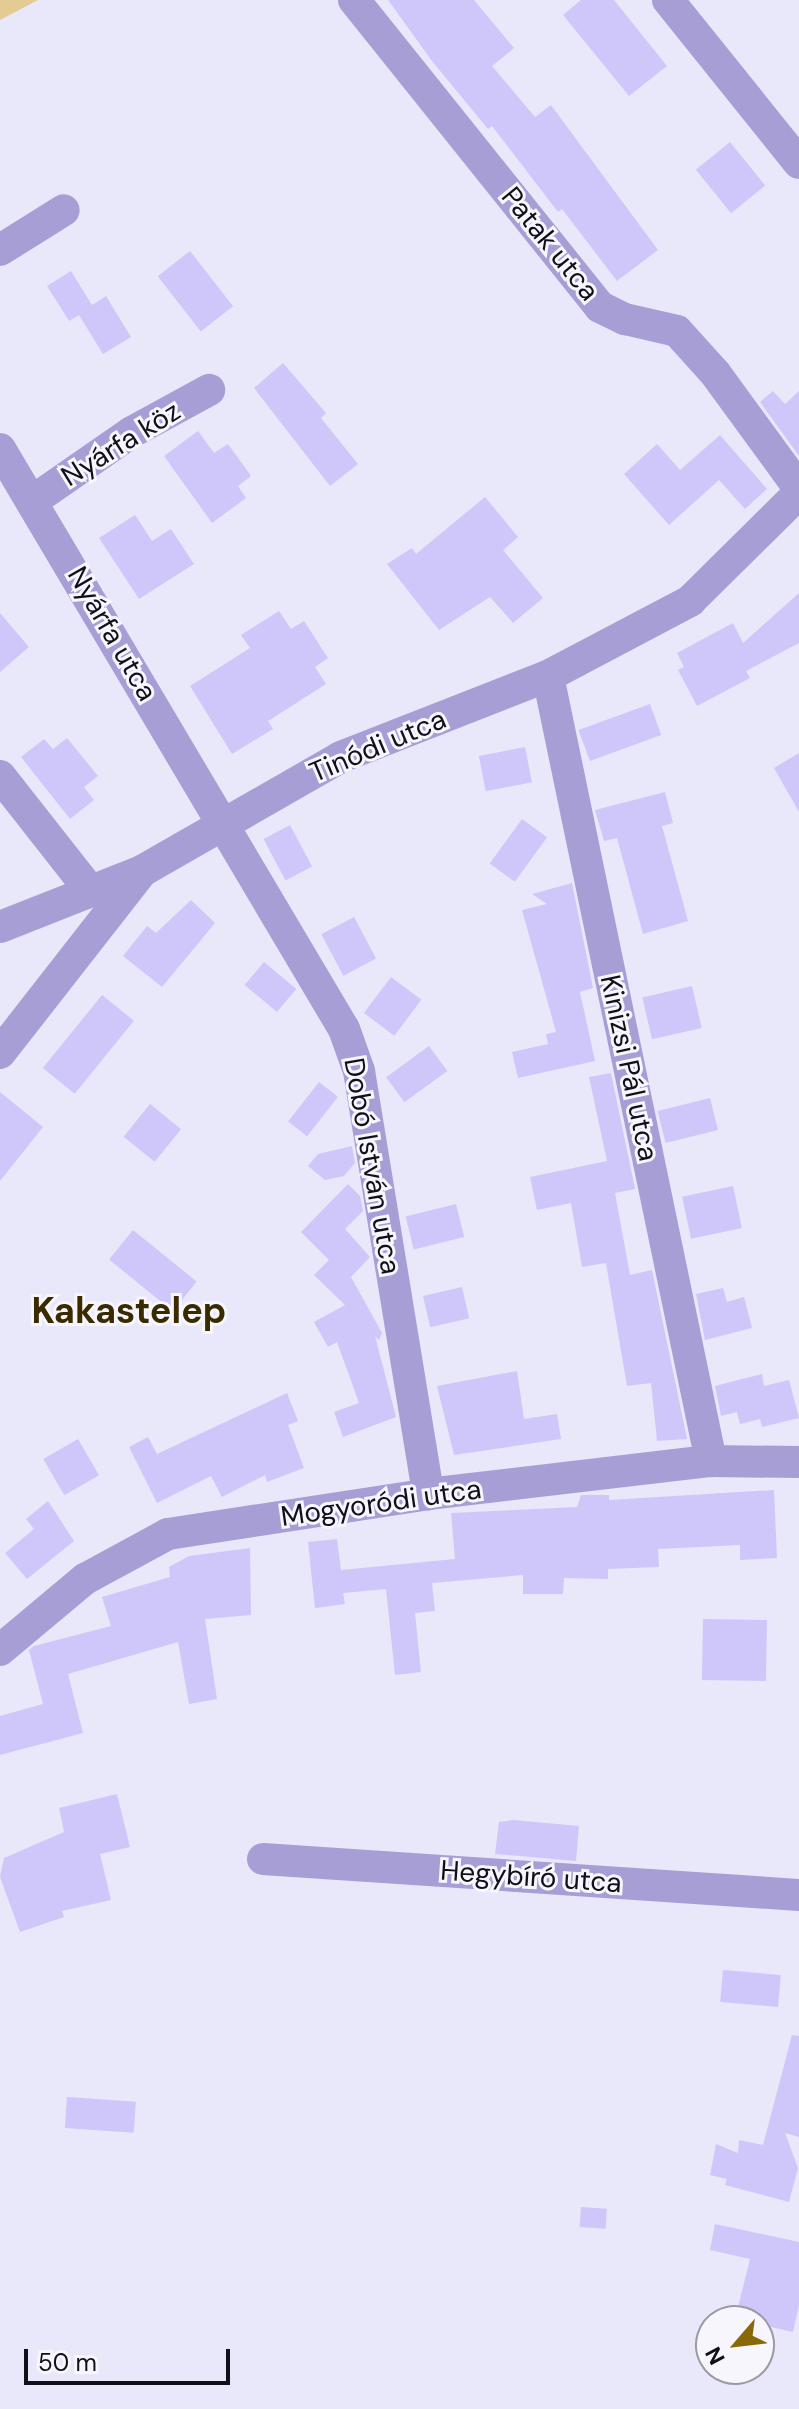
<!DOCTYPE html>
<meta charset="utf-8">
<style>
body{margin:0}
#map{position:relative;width:799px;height:2409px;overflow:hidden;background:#e9e7fa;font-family:"DM Sans",sans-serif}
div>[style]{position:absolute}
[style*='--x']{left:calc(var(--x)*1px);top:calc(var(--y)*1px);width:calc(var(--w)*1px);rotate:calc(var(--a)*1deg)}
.green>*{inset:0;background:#e4cb94}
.building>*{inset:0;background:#cfc7fa;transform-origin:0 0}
.minor>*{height:32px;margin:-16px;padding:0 16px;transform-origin:16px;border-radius:16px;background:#a79ed5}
span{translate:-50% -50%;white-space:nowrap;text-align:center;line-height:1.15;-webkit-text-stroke:6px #f7f6fc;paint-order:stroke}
.street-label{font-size:28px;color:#11101a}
.district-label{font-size:36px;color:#392a00;font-weight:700}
.north{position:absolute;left:695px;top:2305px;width:80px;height:80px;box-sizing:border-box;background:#f7f6fc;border:2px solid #9b9aa2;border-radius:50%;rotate:242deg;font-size:22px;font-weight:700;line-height:32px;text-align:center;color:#11101a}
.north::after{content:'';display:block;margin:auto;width:28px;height:36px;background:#896907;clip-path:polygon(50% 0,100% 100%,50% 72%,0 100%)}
.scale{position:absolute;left:24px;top:2349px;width:206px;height:36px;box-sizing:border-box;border:4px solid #11101a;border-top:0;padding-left:10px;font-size:24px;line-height:28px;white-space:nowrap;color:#11101a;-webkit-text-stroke:6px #f7f6fc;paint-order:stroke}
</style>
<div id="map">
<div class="green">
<div style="clip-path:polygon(0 0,38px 0,0 20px)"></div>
</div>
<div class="building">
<div style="clip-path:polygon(388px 0,474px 0,514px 48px,492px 66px,535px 117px,551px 105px,658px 250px,617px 281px,562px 209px,558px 212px,492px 126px,488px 129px,432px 61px)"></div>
<div style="clip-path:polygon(581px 0,614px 0,667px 66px,629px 96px,563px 15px)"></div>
<div style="left:730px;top:142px;width:56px;height:44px;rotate:51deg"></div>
<div style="left:190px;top:251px;width:70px;height:41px;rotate:52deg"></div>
<div style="clip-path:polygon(71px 271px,92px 305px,106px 296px,131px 337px,103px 354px,79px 315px,69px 321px,47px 286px)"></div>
<div style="clip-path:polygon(283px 363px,326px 413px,321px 418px,358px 464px,330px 486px,254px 388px)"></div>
<div style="clip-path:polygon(773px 391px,785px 404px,799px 391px,799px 456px,760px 402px)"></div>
<div style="clip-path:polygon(198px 431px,214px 453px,228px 444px,251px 476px,238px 486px,246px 498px,212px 523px,164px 456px)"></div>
<div style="clip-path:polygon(720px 435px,767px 489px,745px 509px,719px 480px,669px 525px,624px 474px,657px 444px,680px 470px)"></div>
<div style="clip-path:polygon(485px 497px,518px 537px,503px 550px,543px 598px,513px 623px,490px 597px,439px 630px,387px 564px,412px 548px,416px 554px)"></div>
<div style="clip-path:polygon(135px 515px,152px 541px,171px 529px,194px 564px,139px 599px,99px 538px)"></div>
<div style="clip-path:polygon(799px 593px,799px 643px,746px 671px,750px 678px,697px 706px,678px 670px,684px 667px,677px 653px,733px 623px,743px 643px)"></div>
<div style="clip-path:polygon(279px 611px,291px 629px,304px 621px,328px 658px,315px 667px,326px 684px,268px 721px,273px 729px,232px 754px,190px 686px,250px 648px,241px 635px)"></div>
<div style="clip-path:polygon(0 613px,29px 647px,0 672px)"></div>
<div style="left:650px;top:704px;width:33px;height:76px;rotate:70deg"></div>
<div style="clip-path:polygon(67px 738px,98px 776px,84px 787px,94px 800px,70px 819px,21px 757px,44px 739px,53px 749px)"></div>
<div style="left:525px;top:747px;width:36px;height:47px;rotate:79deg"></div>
<div style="clip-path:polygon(799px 753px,799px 812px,774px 768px)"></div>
<div style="clip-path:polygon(665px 792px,673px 823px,662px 826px,688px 921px,643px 934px,617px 838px,604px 841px,595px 810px)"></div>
<div style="left:522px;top:819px;width:31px;height:55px;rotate:36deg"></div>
<div style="left:290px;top:825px;width:47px;height:30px;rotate:62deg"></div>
<div style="clip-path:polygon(572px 883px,593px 988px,580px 992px,595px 1061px,518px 1078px,512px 1052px,548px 1044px,546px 1034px,556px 1032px,522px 910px,547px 904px,532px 894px)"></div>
<div style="clip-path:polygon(191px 900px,215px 923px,162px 987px,123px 956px,147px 926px,156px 933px)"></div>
<div style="left:354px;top:917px;width:47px;height:37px;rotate:62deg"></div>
<div style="left:264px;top:962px;width:42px;height:30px;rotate:40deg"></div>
<div style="left:391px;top:977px;width:38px;height:45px;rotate:37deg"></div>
<div style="left:692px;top:986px;width:43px;height:51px;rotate:77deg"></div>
<div style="left:102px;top:995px;width:41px;height:94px;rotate:39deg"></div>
<div style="left:429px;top:1046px;width:31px;height:53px;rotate:54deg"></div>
<div style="clip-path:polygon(611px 1073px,635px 1189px,615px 1193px,630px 1275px,652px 1270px,687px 1439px,657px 1441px,651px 1383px,627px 1386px,606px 1263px,582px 1267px,571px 1203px,537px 1210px,530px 1177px,607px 1161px,589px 1077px)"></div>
<div style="left:319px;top:1082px;width:24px;height:50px;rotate:38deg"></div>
<div style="clip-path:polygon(0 1092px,43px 1127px,0 1181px)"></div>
<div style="left:710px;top:1098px;width:33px;height:54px;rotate:76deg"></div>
<div style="left:150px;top:1104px;width:40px;height:42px;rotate:39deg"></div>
<div style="clip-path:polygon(352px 1146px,355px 1163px,344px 1176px,325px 1180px,308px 1166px,318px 1154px)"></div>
<div style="clip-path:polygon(348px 1184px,360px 1196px,363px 1211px,345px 1229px,370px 1257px,351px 1277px,382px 1333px,379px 1340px,375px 1336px,396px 1417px,343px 1437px,334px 1412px,359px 1403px,337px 1342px,328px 1347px,314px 1322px,345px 1305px,314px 1275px,329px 1260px,301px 1232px)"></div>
<div style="left:733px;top:1186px;width:43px;height:52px;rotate:78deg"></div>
<div style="left:456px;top:1204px;width:34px;height:52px;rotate:76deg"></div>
<div style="left:133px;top:1230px;width:82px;height:38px;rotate:39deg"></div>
<div style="left:462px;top:1287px;width:32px;height:40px;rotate:77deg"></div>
<div style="clip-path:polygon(723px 1288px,727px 1302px,744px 1297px,752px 1328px,705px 1340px,696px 1294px)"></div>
<div style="clip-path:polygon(517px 1371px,524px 1419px,557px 1414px,561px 1439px,454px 1455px,437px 1386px)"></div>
<div style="clip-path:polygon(762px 1374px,764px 1386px,789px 1380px,799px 1418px,762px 1427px,760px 1419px,740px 1424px,737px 1412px,721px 1416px,715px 1386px)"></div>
<div style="clip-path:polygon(287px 1393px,298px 1421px,288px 1425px,304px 1468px,267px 1482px,265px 1475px,222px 1497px,211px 1476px,157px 1503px,129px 1447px,148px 1437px,157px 1454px)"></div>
<div style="left:78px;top:1439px;width:42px;height:40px;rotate:60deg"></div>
<div style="clip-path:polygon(774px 1490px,777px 1558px,740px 1560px,740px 1545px,658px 1549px,659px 1567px,608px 1569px,608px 1579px,564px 1578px,563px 1594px,523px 1594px,523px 1575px,432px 1583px,435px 1611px,415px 1613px,421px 1672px,395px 1675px,386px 1589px,343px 1593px,345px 1604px,315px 1608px,308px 1542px,337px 1539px,341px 1570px,455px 1559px,451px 1513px,577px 1507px,581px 1495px,609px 1495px,609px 1500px)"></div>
<div style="clip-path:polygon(48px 1501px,74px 1541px,27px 1579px,5px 1553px,34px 1529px,26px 1519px)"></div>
<div style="clip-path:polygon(250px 1548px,251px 1615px,205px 1619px,217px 1699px,189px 1704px,178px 1642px,68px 1674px,83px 1733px,0 1755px,0 1716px,43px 1704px,29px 1650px,34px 1646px,111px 1626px,102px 1597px,170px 1577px,169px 1567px,189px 1556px)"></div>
<div style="left:703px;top:1619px;width:64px;height:61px;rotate:1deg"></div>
<div style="clip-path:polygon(117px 1794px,130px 1847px,100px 1854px,111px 1900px,62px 1911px,64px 1917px,20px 1932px,0 1877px,4px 1858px,64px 1832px,59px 1808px)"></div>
<div style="clip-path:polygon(513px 1820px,579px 1826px,576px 1861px,495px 1854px,499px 1822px)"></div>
<div style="left:723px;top:1970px;width:58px;height:32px;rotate:5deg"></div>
<div style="clip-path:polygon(792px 2035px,799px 2036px,799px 2137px,785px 2133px,798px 2168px,789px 2202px,725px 2185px,727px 2179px,710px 2175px,716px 2144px,738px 2153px,739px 2140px,763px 2145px)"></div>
<div style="left:67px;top:2097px;width:69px;height:31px;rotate:4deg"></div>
<div style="left:581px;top:2207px;width:26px;height:20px;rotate:4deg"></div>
<div style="clip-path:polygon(715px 2224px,799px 2242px,799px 2305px,793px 2332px,745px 2321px,747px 2313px,737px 2311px,750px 2259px,710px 2250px)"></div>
</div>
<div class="minor">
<div style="--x:354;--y:0;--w:393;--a:51.3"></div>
<div style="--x:600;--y:307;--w:28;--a:26"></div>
<div style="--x:625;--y:319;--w:53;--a:13"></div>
<div style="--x:677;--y:331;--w:57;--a:47.9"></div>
<div style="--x:715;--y:373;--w:142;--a:53.9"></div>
<div style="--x:668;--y:0;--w:209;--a:51.2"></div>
<div style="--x:0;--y:250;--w:75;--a:-32"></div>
<div style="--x:0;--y:449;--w:674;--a:59.33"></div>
<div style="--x:344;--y:1029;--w:45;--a:70.3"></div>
<div style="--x:359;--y:1071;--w:429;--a:80.7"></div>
<div style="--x:34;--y:500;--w:119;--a:-34.8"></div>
<div style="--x:132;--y:432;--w:88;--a:-28.6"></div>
<div style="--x:548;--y:676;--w:802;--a:78.27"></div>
<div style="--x:0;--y:776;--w:142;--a:51.8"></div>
<div style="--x:0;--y:927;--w:153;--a:-21.5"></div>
<div style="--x:0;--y:1053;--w:231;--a:-52"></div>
<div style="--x:142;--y:871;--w:229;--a:-29.8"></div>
<div style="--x:341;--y:757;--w:222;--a:-21.4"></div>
<div style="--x:548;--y:676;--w:161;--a:-27.8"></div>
<div style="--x:690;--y:601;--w:153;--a:-44.7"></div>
<div style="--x:0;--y:1650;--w:111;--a:-39.9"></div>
<div style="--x:85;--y:1579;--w:94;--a:-28.5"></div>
<div style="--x:168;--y:1534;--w:263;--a:-8.7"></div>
<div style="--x:428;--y:1494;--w:285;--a:-6.7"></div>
<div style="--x:711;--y:1461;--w:88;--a:0.7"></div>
<div style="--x:263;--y:1859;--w:537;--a:3.84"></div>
</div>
<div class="street-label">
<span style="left:550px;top:244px;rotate:51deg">Patak utca</span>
<span style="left:121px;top:444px;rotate:-32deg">Nyárfa köz</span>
<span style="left:112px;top:634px;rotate:60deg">Nyárfa utca</span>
<span style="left:378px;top:746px;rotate:-23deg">Tinódi utca</span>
<span style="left:629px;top:1068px;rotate:78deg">Kinizsi Pál utca</span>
<span style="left:372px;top:1166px;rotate:80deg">Dobó István utca</span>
<span style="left:381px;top:1503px;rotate:-8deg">Mogyoródi utca</span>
<span style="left:531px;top:1877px;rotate:4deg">Hegybíró utca</span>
</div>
<div class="district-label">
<span style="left:129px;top:1311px">Kakastelep</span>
</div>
<div class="north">N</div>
<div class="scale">50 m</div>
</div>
